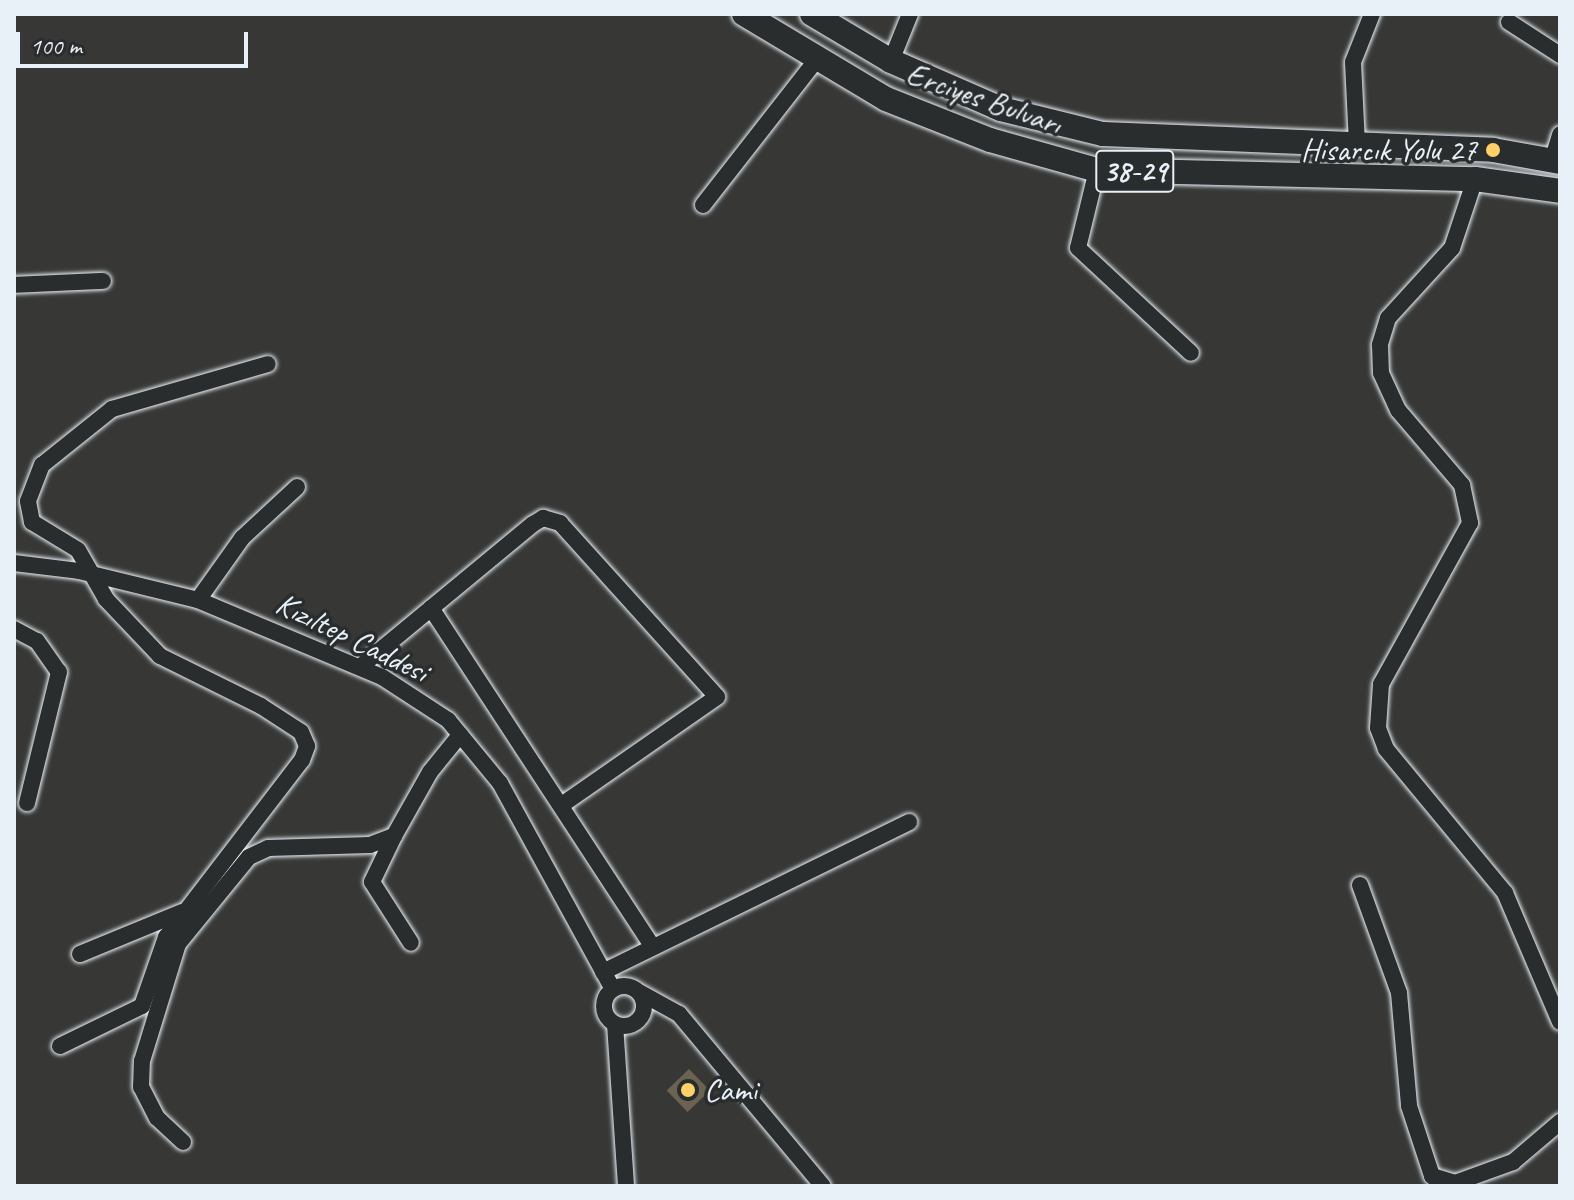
<!DOCTYPE html>
<meta charset="utf-8">
<style>
body{margin:0}
#map{position:relative;width:1574px;height:1200px;overflow:hidden;background:#373835;font-family:Caveat,sans-serif}
div>[style]{position:absolute}
[style*='--x']{left:calc(var(--x)*1px);top:calc(var(--y)*1px);width:calc(var(--w)*1px);rotate:calc(var(--a)*1deg)}
.building>*{inset:0;background:#6a6352;transform-origin:0 0}
.roads{filter:drop-shadow(0 0 2px #e8f1f8) drop-shadow(0 0 2px #e8f1f8)}
.minor>*{height:16px;margin:-8px;padding:0 8px;transform-origin:8px;border-radius:8px;background:#2a2d2e}
.minor>.ring{margin:-8px;padding:0;box-sizing:content-box;background:none;border:16px solid #2a2d2e;border-radius:50%}
.highway>*{height:24px;margin:-12px;padding:0 12px;transform-origin:12px;border-radius:12px;background:#2a2d2e}
.dots>*{width:22px;height:22px;translate:-50% -50%;box-sizing:border-box;border:4px solid #2a2d2e;border-radius:50%}
span{translate:-50% -50%;white-space:nowrap;text-align:center;line-height:1.15;-webkit-text-stroke:7px #2a2d2e;paint-order:stroke}
.shield-label span{padding:2px 6px;background:#2a2d2e;border:2px solid;border-radius:6px;-webkit-text-stroke-width:0}
.shield-label{font-size:30px;color:#e8f1f8;font-weight:700}
.street-label{font-size:32px;color:#e8f1f8}
.poi-label{font-size:32px;color:#e8f1f8}
.right{translate:-100% -50%;text-align:right}
.left{translate:0 -50%;text-align:left}
.frame{position:absolute;inset:0;border:16px solid #e8f1f8;pointer-events:none}
.scale{position:absolute;left:16px;top:32px;width:232px;height:36px;box-sizing:border-box;border:4px solid #e8f1f8;border-top:0;padding-left:10px;font-size:24px;line-height:28px;white-space:nowrap;color:#e8f1f8;-webkit-text-stroke:6px #2a2d2e;paint-order:stroke}
</style>
<div id="map">
<div class="building">
<div style="left:689px;top:1069px;width:30px;height:31px;rotate:46deg"></div>
</div>
<div class="roads">
<div class="minor">
<div style="--x:1509;--y:22;--w:61;--a:32.9"></div>
<div style="--x:891;--y:61;--w:51;--a:-68"></div>
<div style="--x:1357;--y:144;--w:82;--a:-92.8"></div>
<div style="--x:1353;--y:62;--w:52;--a:-68.4"></div>
<div style="--x:1552;--y:161;--w:28;--a:-73"></div>
<div style="--x:1097;--y:170;--w:80;--a:103.7"></div>
<div style="--x:1078;--y:248;--w:154;--a:42.9"></div>
<div style="--x:1475;--y:179;--w:73;--a:108.4"></div>
<div style="--x:1452;--y:248;--w:95;--a:132.4"></div>
<div style="--x:1388;--y:318;--w:28;--a:107"></div>
<div style="--x:1380;--y:345;--w:28;--a:88"></div>
<div style="--x:1381;--y:373;--w:41;--a:65.3"></div>
<div style="--x:1398;--y:410;--w:99;--a:49.5"></div>
<div style="--x:1462;--y:485;--w:39;--a:78"></div>
<div style="--x:1470;--y:523;--w:184;--a:118.9"></div>
<div style="--x:1381;--y:684;--w:44;--a:93.9"></div>
<div style="--x:1378;--y:728;--w:22;--a:69"></div>
<div style="--x:1386;--y:749;--w:187;--a:50.4"></div>
<div style="--x:1505;--y:893;--w:140;--a:66.9"></div>
<div style="--x:703;--y:205;--w:187;--a:-52"></div>
<div style="--x:14;--y:285;--w:89;--a:-2.6"></div>
<div style="--x:14;--y:563;--w:65;--a:7"></div>
<div style="--x:79;--y:571;--w:122;--a:13.7"></div>
<div style="--x:198;--y:600;--w:199;--a:22.7"></div>
<div style="--x:382;--y:677;--w:79;--a:33.1"></div>
<div style="--x:448;--y:720;--w:82;--a:50.5"></div>
<div style="--x:500;--y:783;--w:235;--a:61.3"></div>
<div style="--x:198;--y:600;--w:76;--a:-54.6"></div>
<div style="--x:242;--y:538;--w:75;--a:-42.8"></div>
<div style="--x:431;--y:608;--w:402;--a:56.8"></div>
<div style="--x:14;--y:629;--w:26;--a:28"></div>
<div style="--x:37;--y:641;--w:38;--a:55"></div>
<div style="--x:59;--y:672;--w:135;--a:103.7"></div>
<div style="--x:360;--y:667;--w:224;--a:-39.6"></div>
<div style="--x:533;--y:524;--w:12;--a:-31"></div>
<div style="--x:543;--y:518;--w:18;--a:16"></div>
<div style="--x:560;--y:523;--w:234;--a:47.9"></div>
<div style="--x:717;--y:697;--w:188;--a:145.2"></div>
<div style="--x:394;--y:836;--w:51;--a:115.6"></div>
<div style="--x:372;--y:882;--w:72;--a:57.4"></div>
<div style="--x:1360;--y:885;--w:115;--a:70.1"></div>
<div style="--x:1399;--y:993;--w:113;--a:84.9"></div>
<div style="--x:1409;--y:1106;--w:74;--a:71.8"></div>
<div style="--x:1432;--y:1176;--w:24;--a:17"></div>
<div style="--x:1455;--y:1183;--w:62;--a:-19.9"></div>
<div style="--x:1513;--y:1162;--w:62;--a:-40.4"></div>
<div style="--x:80;--y:954;--w:110;--a:-22.4"></div>
<div style="--x:603;--y:972;--w:341;--a:-26.1"></div>
<div class="ring" style="left:604px;top:986px;width:24px;height:24px"></div>
<div style="--x:639;--y:992;--w:46;--a:28.8"></div>
<div style="--x:679;--y:1014;--w:224;--a:50.1"></div>
<div style="--x:615;--y:1024;--w:162;--a:86.1"></div>
<div style="--x:60;--y:1046;--w:91;--a:-26"></div>
<div style="--x:142;--y:1006;--w:73;--a:-70.8"></div>
<div style="--x:166;--y:937;--w:223;--a:-52.5"></div>
<div style="--x:302;--y:760;--w:15;--a:-70"></div>
<div style="--x:307;--y:746;--w:15;--a:-113"></div>
<div style="--x:301;--y:732;--w:48;--a:-147"></div>
<div style="--x:261;--y:706;--w:113;--a:-153.7"></div>
<div style="--x:160;--y:656;--w:79;--a:-133.5"></div>
<div style="--x:106;--y:599;--w:56;--a:-119.7"></div>
<div style="--x:78;--y:550;--w:54;--a:-148.7"></div>
<div style="--x:32;--y:522;--w:21;--a:-101"></div>
<div style="--x:28;--y:501;--w:39;--a:-69"></div>
<div style="--x:42;--y:465;--w:90;--a:-38.7"></div>
<div style="--x:112;--y:409;--w:162;--a:-16.1"></div>
<div style="--x:183;--y:1142;--w:35;--a:-137"></div>
<div style="--x:157;--y:1118;--w:35;--a:-117"></div>
<div style="--x:141;--y:1087;--w:26;--a:-88"></div>
<div style="--x:142;--y:1061;--w:122;--a:-72.9"></div>
<div style="--x:178;--y:944;--w:112;--a:-50.8"></div>
<div style="--x:249;--y:857;--w:21;--a:-25"></div>
<div style="--x:268;--y:848;--w:102;--a:-1.7"></div>
<div style="--x:370;--y:845;--w:26;--a:-21"></div>
<div style="--x:394;--y:836;--w:73;--a:-60.6"></div>
<div style="--x:430;--y:772;--w:48;--a:-51"></div>
</div>
<div class="highway">
<div style="--x:744;--y:14;--w:165;--a:30.9"></div>
<div style="--x:886;--y:99;--w:112;--a:21.5"></div>
<div style="--x:990;--y:140;--w:111;--a:15.7"></div>
<div style="--x:1097;--y:170;--w:378;--a:1.4"></div>
<div style="--x:1475;--y:179;--w:86;--a:8"></div>
<div style="--x:812;--y:14;--w:92;--a:30.7"></div>
<div style="--x:891;--y:61;--w:120;--a:23.6"></div>
<div style="--x:1001;--y:109;--w:105;--a:13.8"></div>
<div style="--x:1103;--y:134;--w:390;--a:2.3"></div>
<div style="--x:1493;--y:150;--w:68;--a:10.2"></div>
</div>
</div>
<div class="dots">
<div style="left:1493px;top:150px;background:#ffd166"></div>
<div style="left:688px;top:1090px;background:#ffd166"></div>
</div>
<div class="shield-label">
<span style="left:1135px;top:171px">38-29</span>
</div>
<div class="street-label">
<span style="left:984px;top:99px;rotate:19deg">Erciyes Bulvarı</span>
<span style="left:352px;top:638px;rotate:26deg">Kızıltep Caddesi</span>
</div>
<div class="poi-label">
<span class="right" style="left:1477px;top:150px">Hisarcık Yolu 27</span>
<span class="left" style="left:704px;top:1090px">Cami</span>
</div>
<div class="frame"></div>
<div class="scale">100 m</div>
</div>
